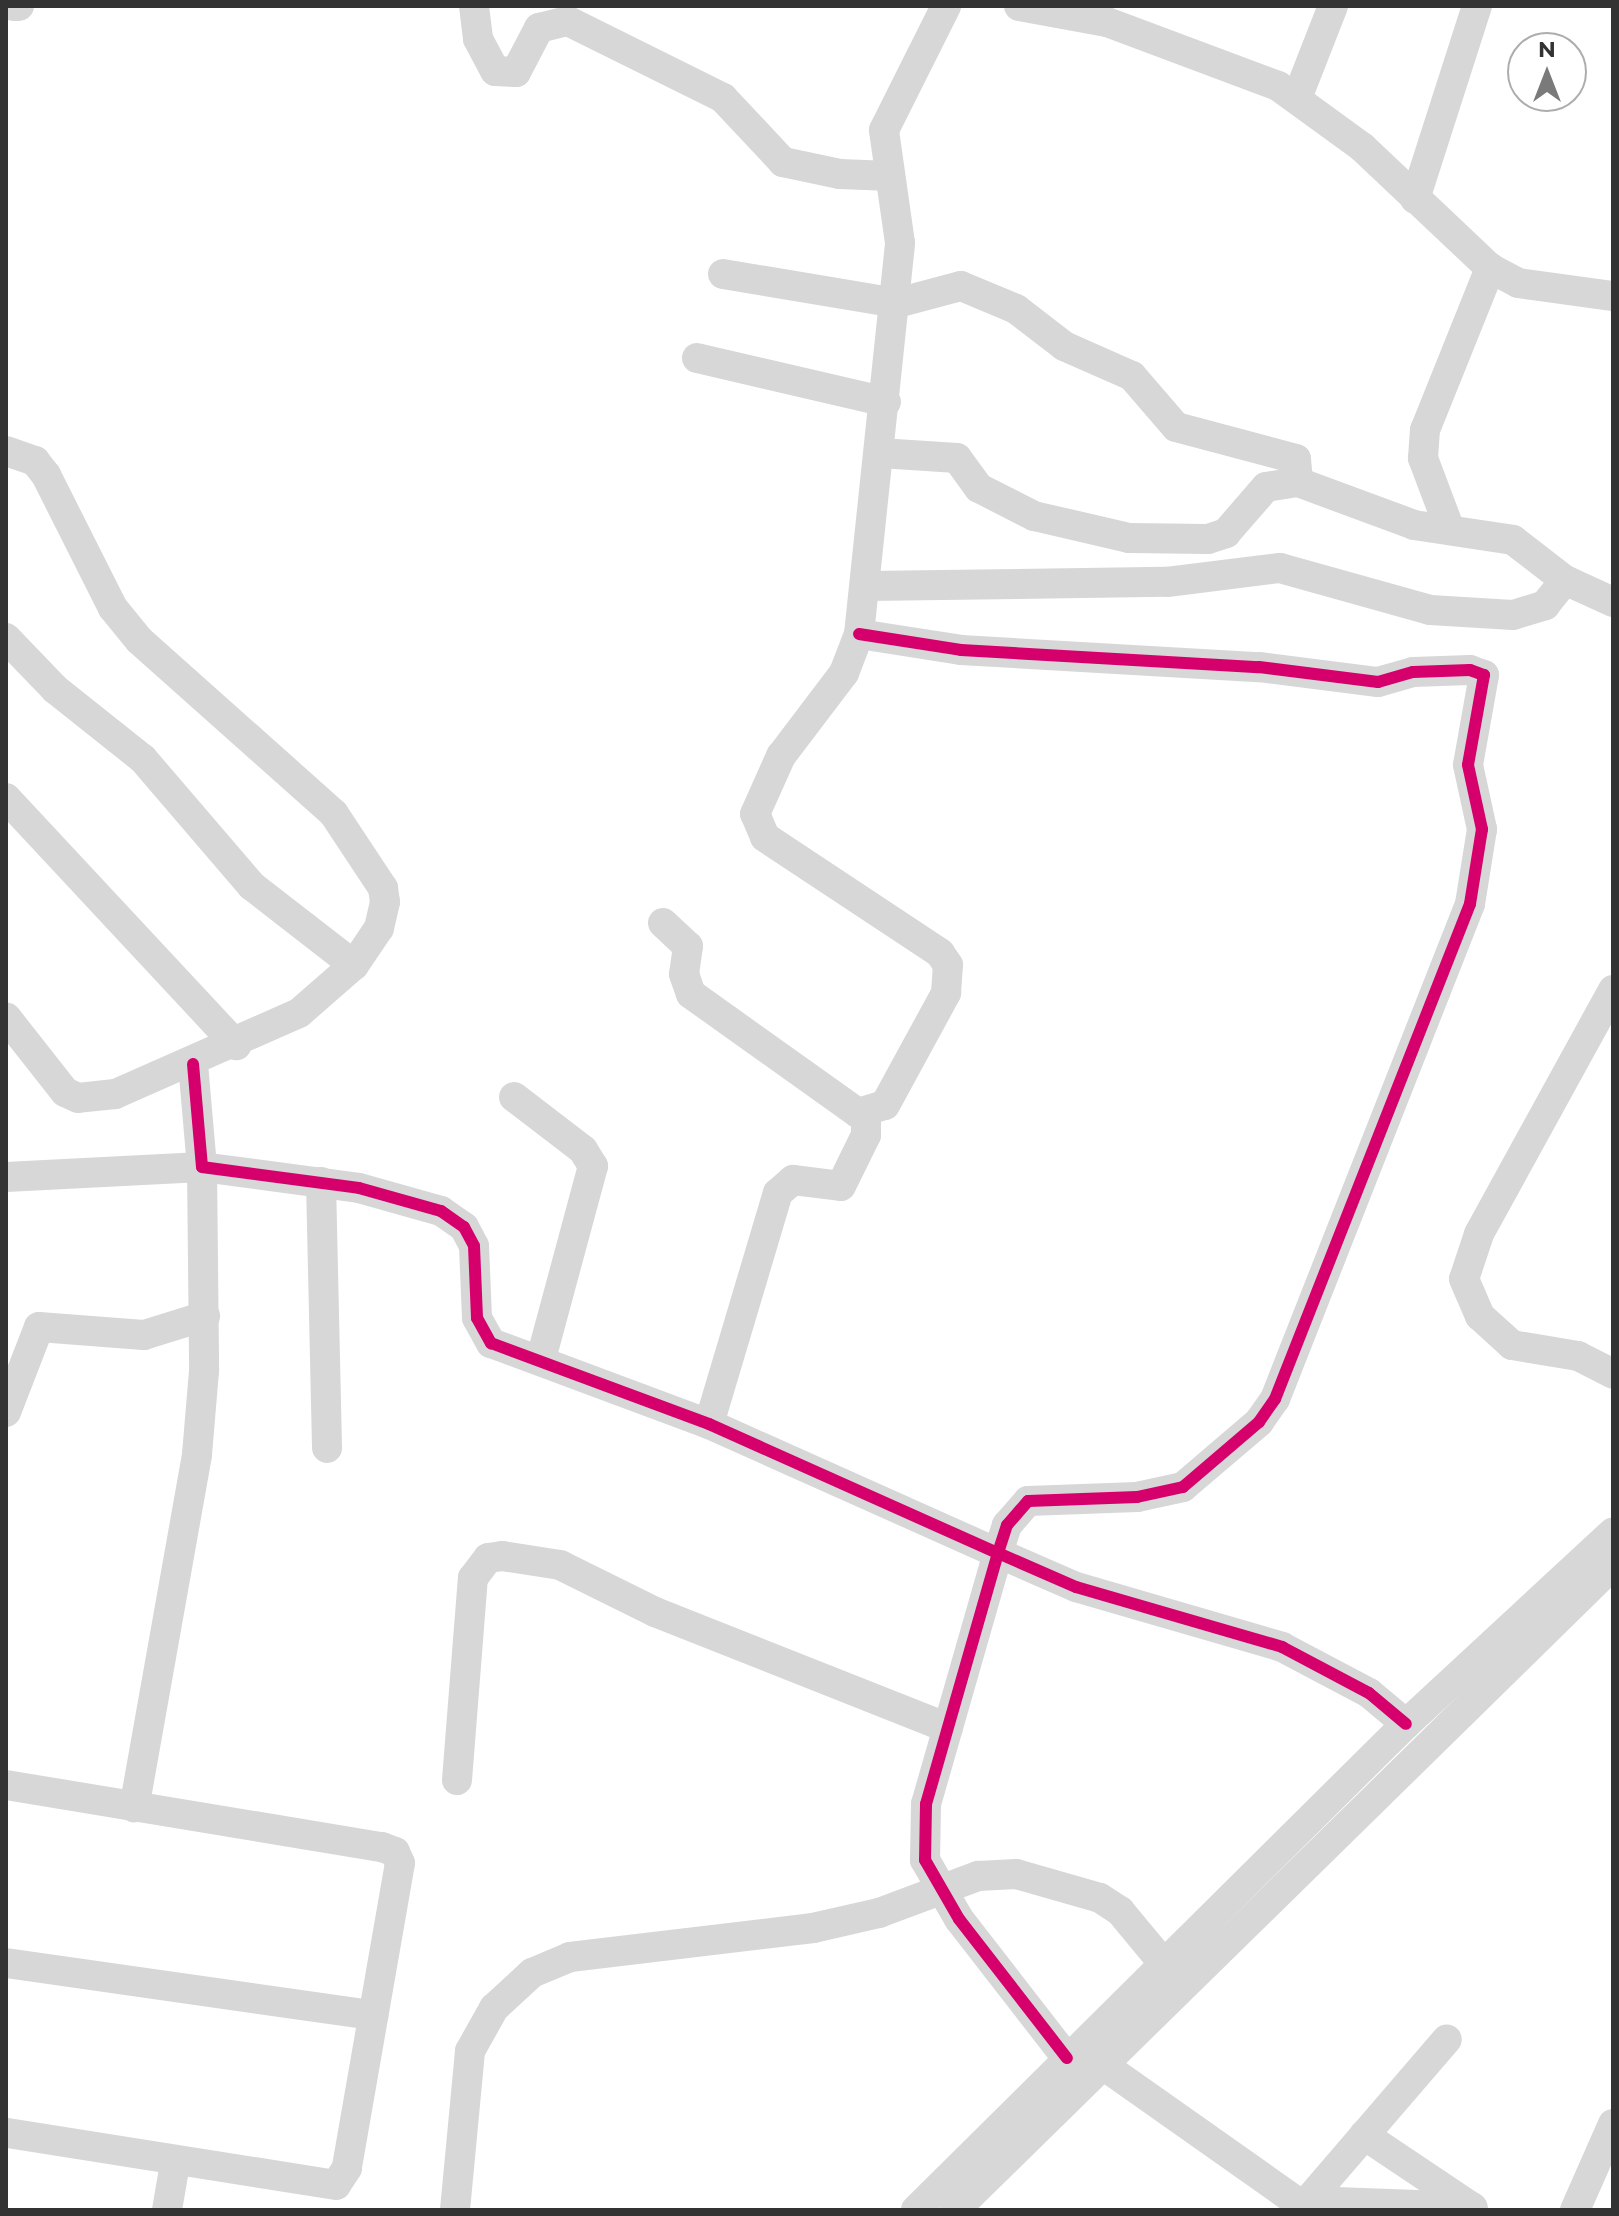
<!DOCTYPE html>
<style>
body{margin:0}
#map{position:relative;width:1619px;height:2216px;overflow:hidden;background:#fff;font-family:Montserrat,sans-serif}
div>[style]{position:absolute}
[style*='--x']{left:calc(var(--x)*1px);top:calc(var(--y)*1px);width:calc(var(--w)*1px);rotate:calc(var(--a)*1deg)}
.minor>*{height:30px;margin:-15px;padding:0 15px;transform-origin:15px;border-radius:15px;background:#d7d7d7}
.cycleway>*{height:12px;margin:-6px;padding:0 6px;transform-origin:6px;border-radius:6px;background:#d6006c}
span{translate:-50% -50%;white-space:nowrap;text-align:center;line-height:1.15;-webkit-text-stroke:8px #fff;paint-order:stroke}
.frame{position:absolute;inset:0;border:8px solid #333;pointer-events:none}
.north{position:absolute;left:1507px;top:32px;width:80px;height:80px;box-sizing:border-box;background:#fff;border:2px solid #adadad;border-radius:50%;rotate:0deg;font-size:22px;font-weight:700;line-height:32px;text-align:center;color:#333}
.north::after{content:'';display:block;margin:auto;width:28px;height:36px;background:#7a7a7a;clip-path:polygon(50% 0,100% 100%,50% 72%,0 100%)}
</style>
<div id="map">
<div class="minor">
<div style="--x:13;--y:6;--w:6;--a:0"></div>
<div style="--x:474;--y:6;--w:33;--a:83"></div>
<div style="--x:478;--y:39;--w:36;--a:62"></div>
<div style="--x:495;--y:71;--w:21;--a:3"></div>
<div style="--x:516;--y:72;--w:50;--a:-62.4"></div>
<div style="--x:539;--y:28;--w:30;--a:-14"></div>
<div style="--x:568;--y:21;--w:173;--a:26.4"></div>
<div style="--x:723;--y:98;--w:88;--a:46.8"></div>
<div style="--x:783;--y:162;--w:58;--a:11.9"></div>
<div style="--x:840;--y:174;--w:50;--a:2.3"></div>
<div style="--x:1019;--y:6;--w:89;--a:10.3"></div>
<div style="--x:1107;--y:22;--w:183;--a:20.5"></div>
<div style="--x:1278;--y:86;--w:104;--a:36"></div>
<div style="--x:1362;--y:147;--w:176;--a:43.4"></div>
<div style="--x:1490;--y:268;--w:32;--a:28"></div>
<div style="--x:1518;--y:283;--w:96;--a:7.8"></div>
<div style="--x:1297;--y:98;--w:99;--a:-68.6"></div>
<div style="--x:1415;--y:199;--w:203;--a:-72.2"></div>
<div style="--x:723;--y:274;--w:176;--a:9.5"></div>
<div style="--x:897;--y:303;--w:66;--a:-14.9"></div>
<div style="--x:961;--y:286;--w:60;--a:22.7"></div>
<div style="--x:1016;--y:309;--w:61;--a:37.6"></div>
<div style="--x:1064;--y:346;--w:74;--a:23.8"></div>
<div style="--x:1132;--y:376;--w:67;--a:49.2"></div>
<div style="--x:1176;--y:427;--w:124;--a:14.9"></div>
<div style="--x:1296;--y:459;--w:23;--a:85"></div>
<div style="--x:697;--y:358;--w:194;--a:13.1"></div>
<div style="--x:6;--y:451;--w:31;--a:19"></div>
<div style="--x:35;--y:461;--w:18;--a:52"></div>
<div style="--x:46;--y:475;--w:149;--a:63.3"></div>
<div style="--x:113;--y:608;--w:41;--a:50.9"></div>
<div style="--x:139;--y:640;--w:261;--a:41.7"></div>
<div style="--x:334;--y:814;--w:89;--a:56.5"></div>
<div style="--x:383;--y:888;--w:14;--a:82"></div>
<div style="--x:385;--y:902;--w:27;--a:103"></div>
<div style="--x:379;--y:928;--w:45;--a:124"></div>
<div style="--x:354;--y:965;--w:73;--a:138.9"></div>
<div style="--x:299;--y:1013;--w:201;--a:156.2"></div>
<div style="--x:115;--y:1094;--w:37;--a:174"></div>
<div style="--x:78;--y:1098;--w:14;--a:-155"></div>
<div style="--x:65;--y:1092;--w:95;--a:-128.2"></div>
<div style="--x:880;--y:453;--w:77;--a:3.7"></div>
<div style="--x:957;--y:458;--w:37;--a:54"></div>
<div style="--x:979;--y:488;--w:62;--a:27"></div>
<div style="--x:1034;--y:516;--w:98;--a:13"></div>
<div style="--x:1129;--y:538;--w:79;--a:0.7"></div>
<div style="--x:1208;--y:539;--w:19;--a:-18"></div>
<div style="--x:1226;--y:533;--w:61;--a:-49"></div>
<div style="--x:1266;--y:487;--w:32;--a:-9"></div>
<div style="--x:1298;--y:482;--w:124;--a:20.3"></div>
<div style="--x:1414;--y:525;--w:100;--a:8.6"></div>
<div style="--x:1513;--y:540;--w:66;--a:37.6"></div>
<div style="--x:1565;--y:580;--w:53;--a:24.6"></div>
<div style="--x:1450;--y:530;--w:77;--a:-110.6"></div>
<div style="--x:1423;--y:458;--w:28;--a:-86"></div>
<div style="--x:1425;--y:430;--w:175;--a:-68.1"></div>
<div style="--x:867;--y:586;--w:300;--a:-0.8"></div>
<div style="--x:1167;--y:582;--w:114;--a:-7.1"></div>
<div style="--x:1280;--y:568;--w:156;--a:15.6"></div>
<div style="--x:1430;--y:610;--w:83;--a:3.4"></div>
<div style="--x:1513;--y:615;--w:34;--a:-17"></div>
<div style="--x:1545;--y:605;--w:32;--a:-51"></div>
<div style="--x:859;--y:634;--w:103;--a:8.9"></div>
<div style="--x:961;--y:650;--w:298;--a:3.3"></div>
<div style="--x:1259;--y:667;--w:120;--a:7.2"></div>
<div style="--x:1378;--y:682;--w:36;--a:-16"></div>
<div style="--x:1413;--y:672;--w:57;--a:-2"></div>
<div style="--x:1470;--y:670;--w:15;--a:20"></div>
<div style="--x:1484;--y:675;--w:91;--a:100.1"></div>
<div style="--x:1468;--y:765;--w:66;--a:77.7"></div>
<div style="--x:1482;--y:829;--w:76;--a:99.1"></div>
<div style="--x:1470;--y:904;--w:532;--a:111.5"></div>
<div style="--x:1275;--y:1399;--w:28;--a:125"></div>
<div style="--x:1259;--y:1422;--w:100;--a:139.5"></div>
<div style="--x:1183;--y:1487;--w:47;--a:167.7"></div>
<div style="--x:1137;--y:1497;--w:109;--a:177.9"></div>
<div style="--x:1028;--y:1501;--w:32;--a:131"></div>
<div style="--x:1007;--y:1525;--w:29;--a:108"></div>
<div style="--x:998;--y:1553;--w:85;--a:23.6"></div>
<div style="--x:1076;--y:1587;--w:215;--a:16.2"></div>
<div style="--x:1282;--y:1647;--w:98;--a:27.9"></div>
<div style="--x:1369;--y:1693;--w:48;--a:40"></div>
<div style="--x:6;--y:638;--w:71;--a:46.1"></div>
<div style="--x:55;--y:689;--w:112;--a:38.5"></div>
<div style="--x:143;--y:759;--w:167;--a:49.4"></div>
<div style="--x:252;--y:886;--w:129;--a:37.8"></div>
<div style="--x:6;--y:798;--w:338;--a:47"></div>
<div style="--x:663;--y:923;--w:34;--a:43"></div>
<div style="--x:688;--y:946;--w:28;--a:98"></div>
<div style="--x:684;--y:974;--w:21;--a:71"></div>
<div style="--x:691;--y:994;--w:205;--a:35.5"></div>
<div style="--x:858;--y:1113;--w:28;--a:-17"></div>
<div style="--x:885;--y:1105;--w:128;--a:-61.4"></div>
<div style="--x:946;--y:993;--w:28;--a:-86"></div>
<div style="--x:948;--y:965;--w:14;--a:-124"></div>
<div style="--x:940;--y:953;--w:210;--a:-146.5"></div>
<div style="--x:765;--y:837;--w:25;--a:-113"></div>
<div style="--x:755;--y:814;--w:64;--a:-65.9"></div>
<div style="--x:781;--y:756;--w:104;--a:-52.8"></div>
<div style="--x:844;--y:673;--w:42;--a:-69"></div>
<div style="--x:859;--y:634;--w:393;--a:-84"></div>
<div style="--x:900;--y:243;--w:114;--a:-98.1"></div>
<div style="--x:884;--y:130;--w:139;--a:-63.4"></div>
<div style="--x:1613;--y:990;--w:278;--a:118.8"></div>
<div style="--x:1479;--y:1234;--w:47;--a:108.4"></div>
<div style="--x:1464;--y:1279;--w:40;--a:66.6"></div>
<div style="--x:1480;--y:1316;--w:43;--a:42.2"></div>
<div style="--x:1512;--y:1345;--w:67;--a:9.5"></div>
<div style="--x:1578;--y:1356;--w:39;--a:27"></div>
<div style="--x:193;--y:1064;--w:103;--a:85"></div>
<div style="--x:202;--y:1167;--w:158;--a:7.6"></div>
<div style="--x:359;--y:1188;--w:85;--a:15.7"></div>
<div style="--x:441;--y:1211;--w:28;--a:35"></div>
<div style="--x:464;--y:1227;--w:21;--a:62"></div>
<div style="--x:474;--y:1246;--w:72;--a:87.6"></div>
<div style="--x:477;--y:1318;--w:29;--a:61"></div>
<div style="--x:491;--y:1343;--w:233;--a:20.4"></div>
<div style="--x:709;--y:1424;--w:316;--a:24.1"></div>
<div style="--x:998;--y:1553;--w:261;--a:106"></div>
<div style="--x:926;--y:1804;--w:56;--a:91"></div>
<div style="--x:925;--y:1860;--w:68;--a:60"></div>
<div style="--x:959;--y:1919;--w:176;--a:52.2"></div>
<div style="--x:514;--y:1097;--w:87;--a:37.5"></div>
<div style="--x:583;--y:1150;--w:19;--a:58"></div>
<div style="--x:593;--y:1166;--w:200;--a:105.1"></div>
<div style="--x:6;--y:1177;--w:196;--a:-2.9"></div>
<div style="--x:202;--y:1167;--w:204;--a:89.4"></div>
<div style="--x:204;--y:1371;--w:84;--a:94.8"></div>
<div style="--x:197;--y:1455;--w:358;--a:100.1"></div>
<div style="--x:321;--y:1182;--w:266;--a:88.7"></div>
<div style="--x:6;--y:1412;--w:91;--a:-68.8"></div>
<div style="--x:39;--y:1327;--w:105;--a:4.4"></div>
<div style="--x:144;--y:1335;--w:64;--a:-17.3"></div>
<div style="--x:709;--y:1424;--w:241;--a:-73.4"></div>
<div style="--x:778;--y:1193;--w:20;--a:-41"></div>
<div style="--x:793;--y:1180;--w:48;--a:7.1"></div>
<div style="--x:841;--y:1186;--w:57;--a:-63.9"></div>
<div style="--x:866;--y:1135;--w:20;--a:-90"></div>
<div style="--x:457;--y:1780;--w:203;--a:-85.5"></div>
<div style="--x:473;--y:1578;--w:25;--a:-53"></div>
<div style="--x:488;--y:1558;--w:14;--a:-8"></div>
<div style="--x:502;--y:1556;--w:59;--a:8.8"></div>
<div style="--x:560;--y:1565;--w:106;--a:26.3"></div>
<div style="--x:655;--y:1612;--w:315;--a:21.6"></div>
<div style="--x:6;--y:1785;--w:381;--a:9.4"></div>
<div style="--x:382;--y:1847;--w:14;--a:21"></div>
<div style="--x:395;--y:1852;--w:12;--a:66"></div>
<div style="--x:400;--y:1863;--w:310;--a:99.9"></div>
<div style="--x:347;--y:2168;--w:20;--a:123"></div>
<div style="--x:336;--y:2185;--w:334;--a:-171"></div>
<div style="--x:6;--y:1963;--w:371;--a:8.1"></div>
<div style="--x:1103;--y:2065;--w:245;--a:35.2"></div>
<div style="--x:1364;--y:2135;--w:131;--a:33.8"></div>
<div style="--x:1308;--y:2201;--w:164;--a:2.1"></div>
<div style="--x:167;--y:2210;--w:48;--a:-80.3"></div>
<div style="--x:455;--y:2210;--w:160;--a:-84.6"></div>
<div style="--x:470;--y:2051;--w:49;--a:-60.8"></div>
<div style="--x:494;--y:2008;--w:52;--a:-42.6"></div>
<div style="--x:532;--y:1973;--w:41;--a:-22.8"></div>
<div style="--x:570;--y:1957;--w:245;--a:-6.8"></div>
<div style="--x:813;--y:1928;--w:68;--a:-12.8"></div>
<div style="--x:879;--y:1913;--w:106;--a:-20.5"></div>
<div style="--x:978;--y:1876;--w:38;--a:-3"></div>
<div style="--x:1016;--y:1874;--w:87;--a:15.9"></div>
<div style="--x:1100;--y:1898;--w:24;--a:33"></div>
<div style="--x:1120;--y:1911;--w:69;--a:50.3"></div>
<div style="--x:916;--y:2210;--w:690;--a:-44.77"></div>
<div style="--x:1406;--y:1724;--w:282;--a:-42.8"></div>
<div style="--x:955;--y:2210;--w:921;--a:-44.43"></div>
<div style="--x:1300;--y:2210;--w:225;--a:-49.3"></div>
<div style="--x:1575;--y:2210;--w:94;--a:-66.2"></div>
</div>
<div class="cycleway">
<div style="--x:859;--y:634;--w:103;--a:8.9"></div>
<div style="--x:961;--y:650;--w:298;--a:3.3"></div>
<div style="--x:1259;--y:667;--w:120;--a:7.2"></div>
<div style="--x:1378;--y:682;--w:36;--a:-16"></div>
<div style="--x:1413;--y:672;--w:57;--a:-2"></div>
<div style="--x:1470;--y:670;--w:15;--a:20"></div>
<div style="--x:1484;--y:675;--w:91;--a:100.1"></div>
<div style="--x:1468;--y:765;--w:66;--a:77.7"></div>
<div style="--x:1482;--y:829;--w:76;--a:99.1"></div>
<div style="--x:1470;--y:904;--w:532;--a:111.5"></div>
<div style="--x:1275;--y:1399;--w:28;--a:125"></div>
<div style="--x:1259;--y:1422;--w:100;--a:139.5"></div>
<div style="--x:1183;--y:1487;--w:47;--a:167.7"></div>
<div style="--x:1137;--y:1497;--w:109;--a:177.9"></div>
<div style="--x:1028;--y:1501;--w:32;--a:131"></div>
<div style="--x:1007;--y:1525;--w:29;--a:108"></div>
<div style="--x:998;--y:1553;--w:85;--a:23.6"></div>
<div style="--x:1076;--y:1587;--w:215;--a:16.2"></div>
<div style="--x:1282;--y:1647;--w:98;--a:27.9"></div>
<div style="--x:1369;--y:1693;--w:48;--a:40"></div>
<div style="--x:193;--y:1064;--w:103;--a:85"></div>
<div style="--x:202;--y:1167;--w:158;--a:7.6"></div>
<div style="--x:359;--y:1188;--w:85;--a:15.7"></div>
<div style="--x:441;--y:1211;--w:28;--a:35"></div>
<div style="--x:464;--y:1227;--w:21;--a:62"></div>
<div style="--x:474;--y:1246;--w:72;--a:87.6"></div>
<div style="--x:477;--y:1318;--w:29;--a:61"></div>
<div style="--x:491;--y:1343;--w:233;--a:20.4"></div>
<div style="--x:709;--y:1424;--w:316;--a:24.1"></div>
<div style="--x:998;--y:1553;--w:261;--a:106"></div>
<div style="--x:926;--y:1804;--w:56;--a:91"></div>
<div style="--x:925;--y:1860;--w:68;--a:60"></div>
<div style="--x:959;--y:1919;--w:176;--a:52.2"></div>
</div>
<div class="frame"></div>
<div class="north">N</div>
</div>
